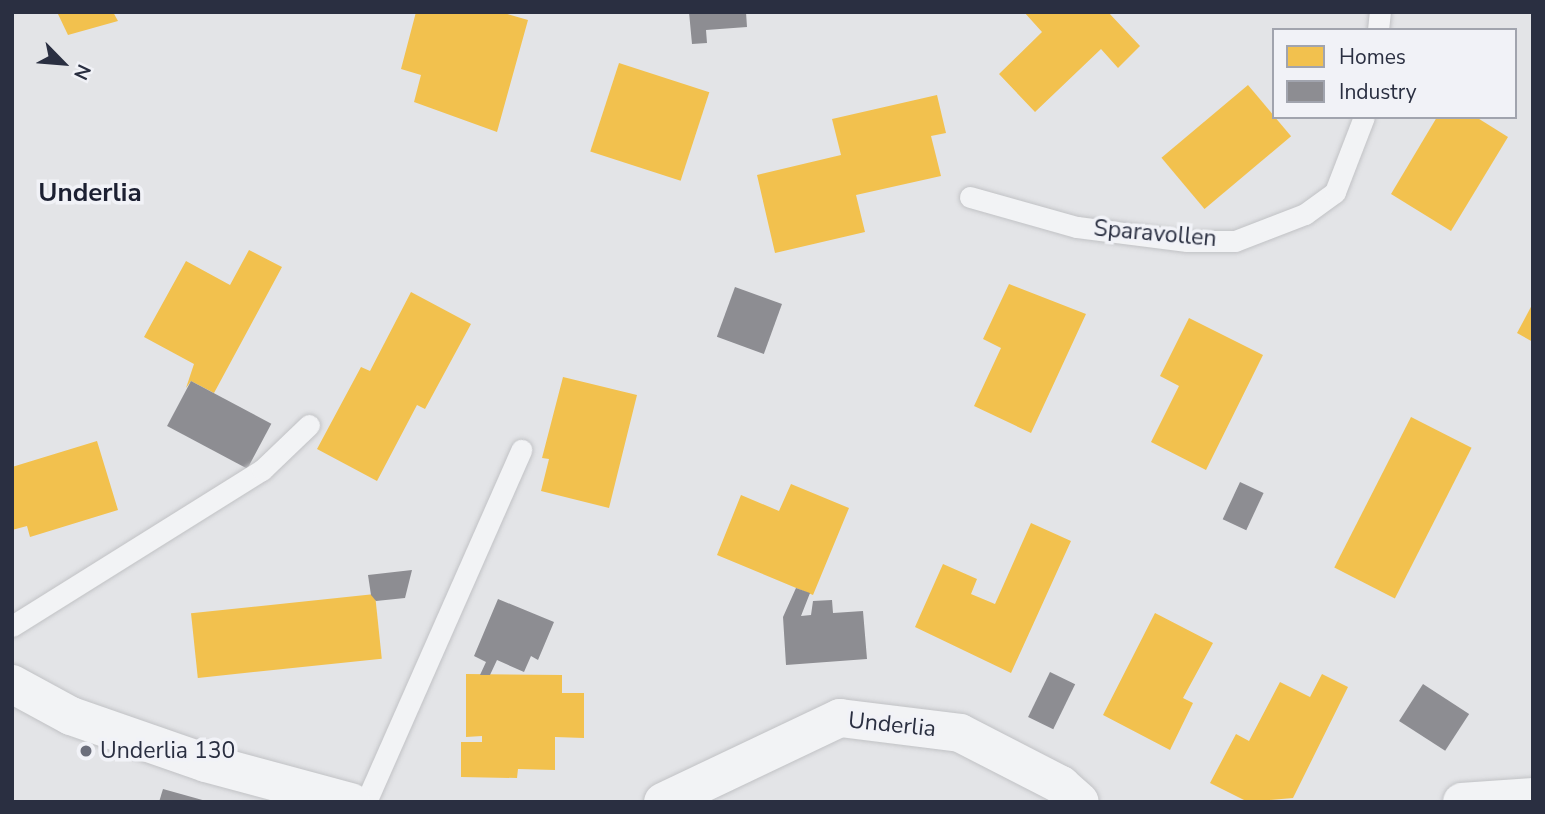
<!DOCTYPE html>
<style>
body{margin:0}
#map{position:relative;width:1545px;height:814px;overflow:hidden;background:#e3e4e7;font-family:"Nunito Sans",sans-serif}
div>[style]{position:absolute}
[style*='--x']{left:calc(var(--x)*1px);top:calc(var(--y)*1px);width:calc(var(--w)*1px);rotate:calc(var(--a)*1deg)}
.homes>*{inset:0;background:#f2c14e;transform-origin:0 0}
.industry>*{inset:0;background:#8d8d92;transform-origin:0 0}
.roads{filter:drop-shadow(0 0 2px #c1c2c5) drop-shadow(0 0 2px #c1c2c5)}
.lane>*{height:21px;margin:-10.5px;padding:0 10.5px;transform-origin:10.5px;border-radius:10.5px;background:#f2f3f5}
.street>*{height:38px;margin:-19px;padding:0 19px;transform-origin:19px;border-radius:19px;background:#f2f3f5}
.dots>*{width:19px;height:19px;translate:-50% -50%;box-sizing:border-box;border:4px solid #f1f2f7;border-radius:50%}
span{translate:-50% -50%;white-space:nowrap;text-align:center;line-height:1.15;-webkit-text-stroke:7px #f1f2f7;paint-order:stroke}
.street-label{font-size:23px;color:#2a2f41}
.poi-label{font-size:23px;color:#2a2f41}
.left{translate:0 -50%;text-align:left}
.quarter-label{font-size:26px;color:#1c2032;font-weight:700}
.frame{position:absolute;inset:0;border:14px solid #2a2f41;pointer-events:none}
.legend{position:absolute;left:1272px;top:28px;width:245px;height:91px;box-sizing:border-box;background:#f1f2f7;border:2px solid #a1a4ae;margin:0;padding:9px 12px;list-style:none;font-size:21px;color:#2a2f41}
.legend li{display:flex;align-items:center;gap:14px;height:35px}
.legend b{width:35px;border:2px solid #a1a4ae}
.north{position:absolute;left:28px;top:28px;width:70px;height:70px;-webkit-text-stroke:5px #f1f2f7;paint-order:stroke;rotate:115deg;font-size:19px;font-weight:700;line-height:28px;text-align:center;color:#2a2f41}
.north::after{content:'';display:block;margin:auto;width:24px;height:32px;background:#2a2f41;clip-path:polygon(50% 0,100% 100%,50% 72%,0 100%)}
</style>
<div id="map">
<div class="homes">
<div style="clip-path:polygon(57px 12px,113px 12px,118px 21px,68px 35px)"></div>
<div style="clip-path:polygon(416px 12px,500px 12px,528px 20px,497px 132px,414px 102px,421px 75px,401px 69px)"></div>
<div style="clip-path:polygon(1024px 12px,1108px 12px,1140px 46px,1118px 68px,1101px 49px,1035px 112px,999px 74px,1042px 32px)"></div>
<div style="left:619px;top:63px;width:95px;height:93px;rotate:18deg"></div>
<div style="left:1248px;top:85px;width:67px;height:113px;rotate:50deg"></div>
<div style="clip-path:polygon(937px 95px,946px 133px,931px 136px,941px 176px,856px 195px,865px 232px,775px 253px,757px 175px,841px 155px,832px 119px)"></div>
<div style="clip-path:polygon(1437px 117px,1476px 117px,1508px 137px,1451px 231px,1391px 194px)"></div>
<div style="clip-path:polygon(249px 250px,282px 267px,214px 393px,191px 381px,186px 388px,194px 364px,144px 337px,186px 261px,230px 285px)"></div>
<div style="clip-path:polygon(1009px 284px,1086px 314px,1031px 433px,974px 406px,1001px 348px,983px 339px)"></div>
<div style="clip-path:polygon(411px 292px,471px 324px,425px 409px,417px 405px,377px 481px,317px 449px,361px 367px,370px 371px)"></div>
<div style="clip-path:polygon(1533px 303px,1533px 342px,1517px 333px)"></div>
<div style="clip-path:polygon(1189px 318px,1263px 355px,1206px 470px,1151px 442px,1179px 386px,1160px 376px)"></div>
<div style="clip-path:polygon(563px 377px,637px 395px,609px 508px,541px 491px,549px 459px,542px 458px)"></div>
<div style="left:1411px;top:417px;width:68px;height:169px;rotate:27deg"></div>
<div style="clip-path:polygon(97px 441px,118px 510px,30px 537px,27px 526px,12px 530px,12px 467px)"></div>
<div style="clip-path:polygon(791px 484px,849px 508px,813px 595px,717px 555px,741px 495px,779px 511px)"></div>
<div style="clip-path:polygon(1031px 523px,1071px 541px,1011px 673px,915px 627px,943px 564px,977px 579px,971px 594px,995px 604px)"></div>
<div style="left:375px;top:594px;width:65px;height:185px;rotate:84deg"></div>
<div style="clip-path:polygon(1155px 613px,1213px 643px,1183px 698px,1193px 703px,1170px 750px,1103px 715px)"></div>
<div style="clip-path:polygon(466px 674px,562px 675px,562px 693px,584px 693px,584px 738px,555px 737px,555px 770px,518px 769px,517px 778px,461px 777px,461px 742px,482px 742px,482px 736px,466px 737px)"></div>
<div style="clip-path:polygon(1322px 674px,1348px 687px,1293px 798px,1248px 802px,1210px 783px,1236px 734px,1249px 741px,1280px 682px,1310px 697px)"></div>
</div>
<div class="industry">
<div style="clip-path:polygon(689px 12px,746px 12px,747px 27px,706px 30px,707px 43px,692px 44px)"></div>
<div style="left:735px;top:287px;width:50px;height:53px;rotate:20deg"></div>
<div style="left:191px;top:381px;width:91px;height:51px;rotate:28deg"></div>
<div style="left:1240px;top:482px;width:26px;height:41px;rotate:25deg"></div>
<div style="clip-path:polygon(412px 570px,405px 598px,376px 601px,371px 595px,368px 575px)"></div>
<div style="clip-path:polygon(796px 588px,810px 593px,801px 616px,811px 615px,813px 601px,832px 600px,833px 613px,863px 611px,867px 659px,786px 665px,783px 617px)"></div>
<div style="clip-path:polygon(498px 599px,554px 622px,538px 660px,531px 656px,524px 672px,497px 660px,490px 675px,480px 675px,486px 662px,474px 656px)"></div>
<div style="left:1050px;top:672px;width:28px;height:50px;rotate:26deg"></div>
<div style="left:1423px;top:684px;width:55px;height:44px;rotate:33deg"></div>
<div style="clip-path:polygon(163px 789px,206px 801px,206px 802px,159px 802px)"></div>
</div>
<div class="roads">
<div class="lane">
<div style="--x:1378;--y:30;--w:18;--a:-84"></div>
<div style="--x:970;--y:197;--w:111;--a:15.7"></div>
<div style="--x:1077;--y:227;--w:111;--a:7.3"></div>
<div style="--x:1187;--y:241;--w:48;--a:0"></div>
<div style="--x:1235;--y:241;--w:75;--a:-21.1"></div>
<div style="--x:1305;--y:214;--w:37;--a:-36"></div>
<div style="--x:1335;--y:192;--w:80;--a:-68.9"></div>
<div style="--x:12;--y:626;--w:295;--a:-32"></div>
<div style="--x:262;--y:470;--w:65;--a:-43.8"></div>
<div style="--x:366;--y:802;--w:385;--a:-66.2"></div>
</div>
<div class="street">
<div style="--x:12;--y:684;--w:67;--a:28.5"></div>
<div style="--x:71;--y:716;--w:143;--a:19.2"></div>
<div style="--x:206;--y:763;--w:150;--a:15.1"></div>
<div style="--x:663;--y:802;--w:196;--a:-25.4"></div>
<div style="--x:840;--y:718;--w:121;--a:7.1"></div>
<div style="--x:960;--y:733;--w:114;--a:27.2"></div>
<div style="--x:1061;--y:785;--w:25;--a:42"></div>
<div style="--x:1462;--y:802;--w:71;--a:-4"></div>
</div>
</div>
<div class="dots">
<div style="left:86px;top:751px;background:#6b6e7b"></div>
</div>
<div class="street-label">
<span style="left:1155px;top:234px;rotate:5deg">Sparavollen</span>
<span style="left:892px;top:725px;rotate:6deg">Underlia</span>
</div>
<div class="poi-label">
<span class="left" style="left:100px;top:751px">Underlia 130</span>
</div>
<div class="quarter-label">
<span style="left:90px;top:193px">Underlia</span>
</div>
<div class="frame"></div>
<ul class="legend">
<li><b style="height:19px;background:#f2c14e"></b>Homes</li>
<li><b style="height:19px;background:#8d8d92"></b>Industry</li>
</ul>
<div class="north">N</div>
</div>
